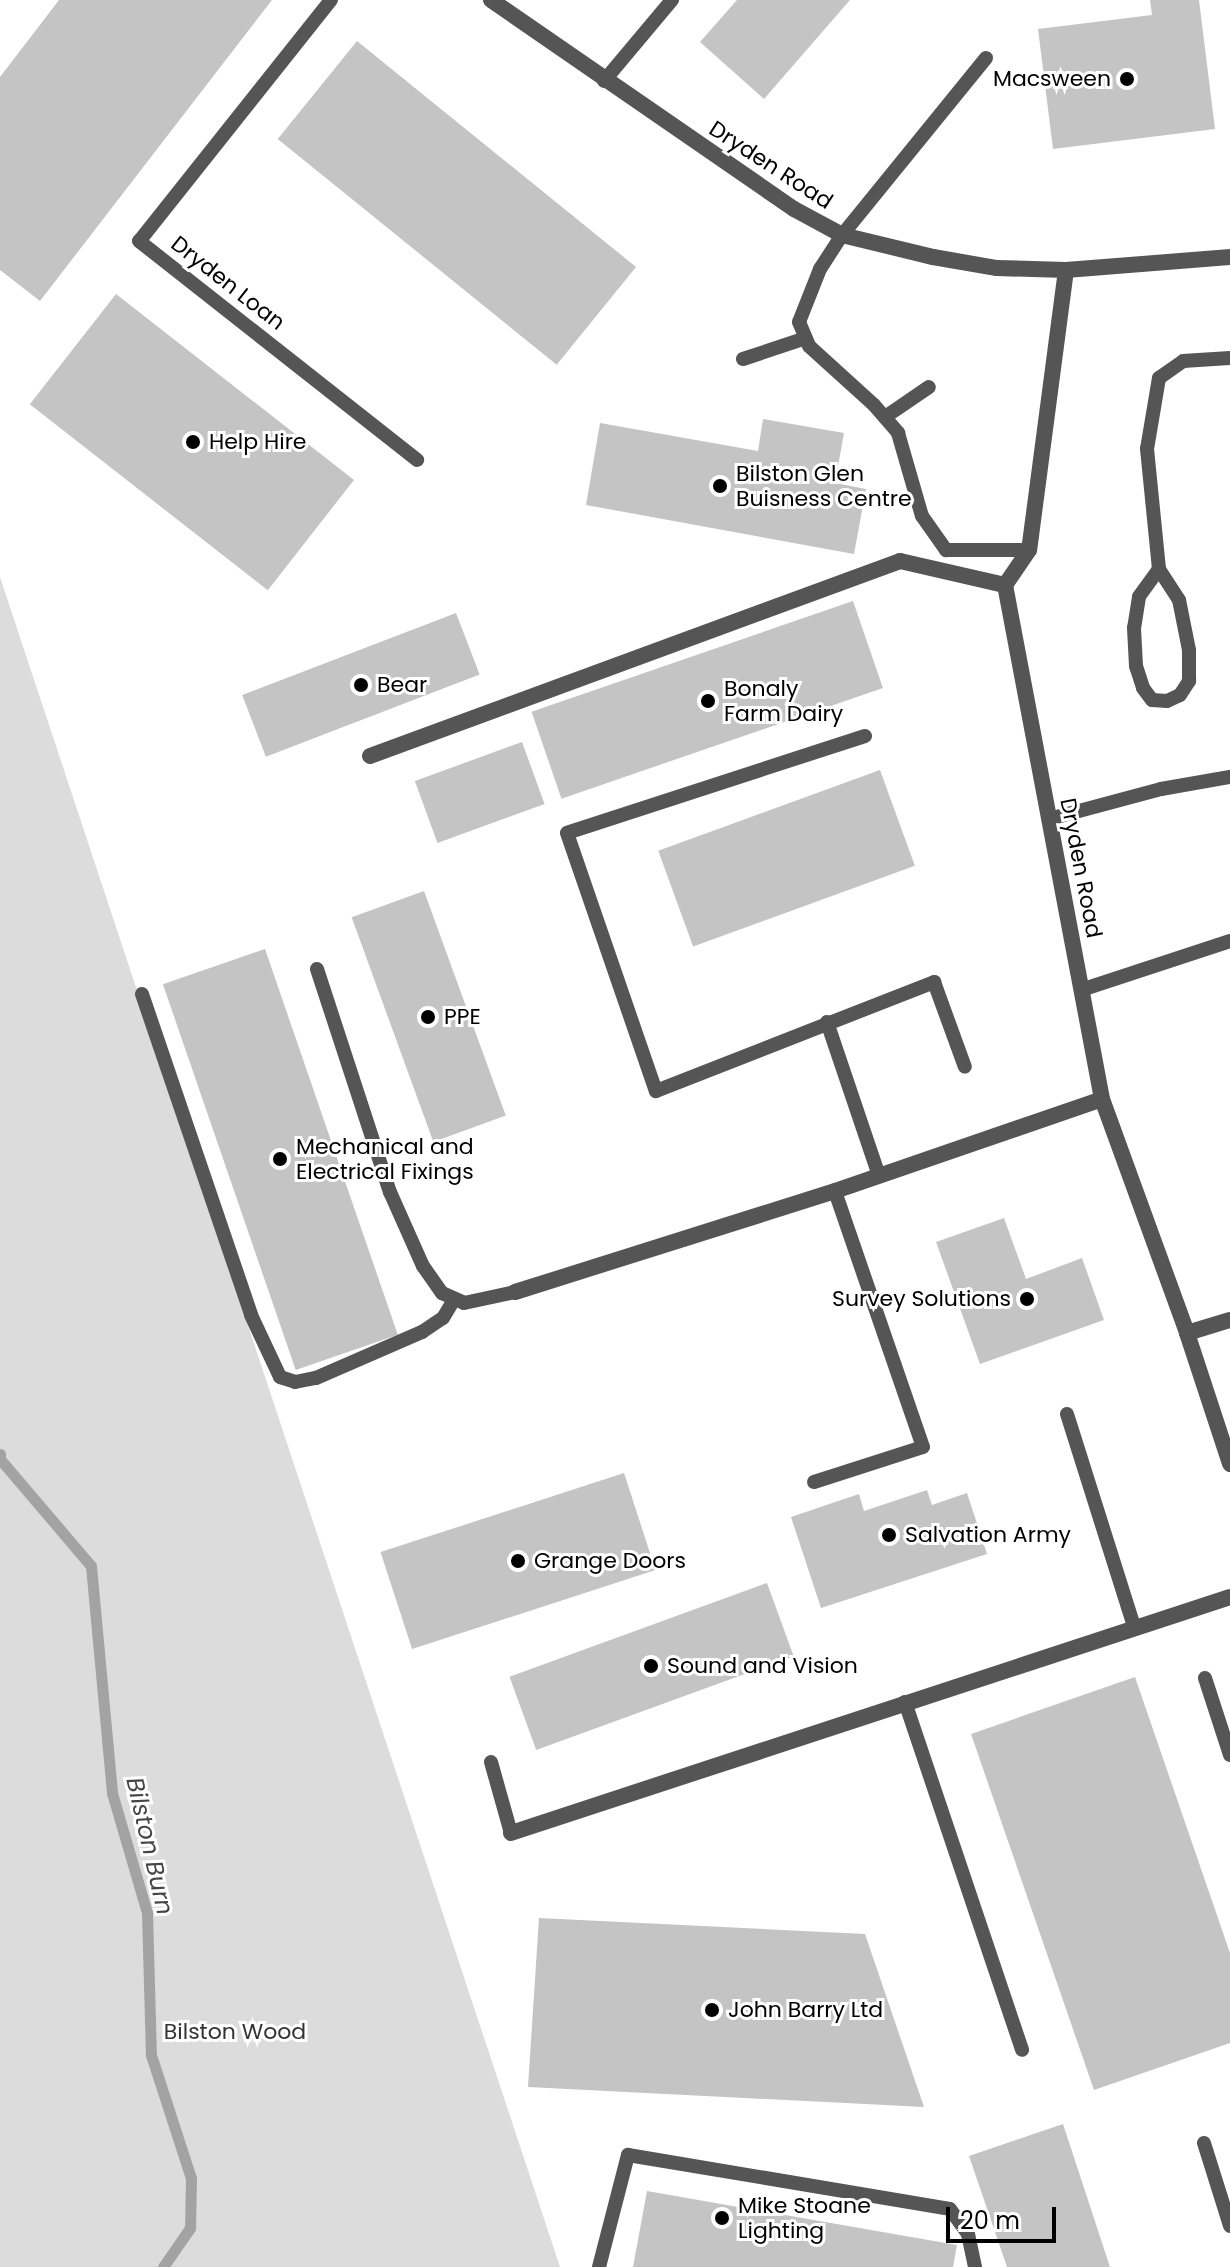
<!DOCTYPE html>
<style>
body{margin:0}
#map{position:relative;width:1230px;height:2267px;overflow:hidden;background:#fff;font-family:Poppins,sans-serif}
div>[style]{position:absolute}
[style*='--x']{left:calc(var(--x)*1px);top:calc(var(--y)*1px);width:calc(var(--w)*1px);rotate:calc(var(--a)*1deg)}
.green>*{inset:0;background:#dcdcdc}
.stream>*{height:11px;margin:-5.5px;padding:0 5.5px;transform-origin:5.5px;border-radius:5.5px;background:#a3a3a3}
.building>*{inset:0;background:#c4c4c4;transform-origin:0 0}
.service>*{height:14px;margin:-7px;padding:0 7px;transform-origin:7px;border-radius:7px;background:#555}
.minor>*{height:16px;margin:-8px;padding:0 8px;transform-origin:8px;border-radius:8px;background:#555}
.dots>*{width:22px;height:22px;translate:-50% -50%;box-sizing:border-box;border:4px solid #fff;border-radius:50%}
span{translate:-50% -50%;white-space:nowrap;text-align:center;line-height:1.15;-webkit-text-stroke:6px #fff;paint-order:stroke}
.poi-label{font-size:22px;color:#000}
.right{translate:-100% -50%;text-align:right}
.left{translate:0 -50%;text-align:left}
.street-label{font-size:22px;color:#000}
.park-label{font-size:22px;color:#333}
.water-label{font-size:24px;color:#444;font-style:italic}
.scale{position:absolute;left:946px;top:2207px;width:110px;height:36px;box-sizing:border-box;border:4px solid #000;border-top:0;padding-left:10px;font-size:24px;line-height:28px;white-space:nowrap;color:#000;-webkit-text-stroke:6px #fff;paint-order:stroke}
</style>
<div id="map">
<div class="green">
<div style="clip-path:polygon(0 577px,560px 2267px,0 2267px)"></div>
</div>
<div class="stream">
<div style="--x:0;--y:1454;--w:5;--a:90"></div>
<div style="--x:0;--y:1459;--w:140;--a:49.6"></div>
<div style="--x:91;--y:1566;--w:228;--a:84.7"></div>
<div style="--x:112;--y:1793;--w:125;--a:73.7"></div>
<div style="--x:147;--y:1913;--w:142;--a:88.4"></div>
<div style="--x:151;--y:2055;--w:129;--a:72"></div>
<div style="--x:191;--y:2178;--w:50;--a:91.1"></div>
<div style="--x:190;--y:2228;--w:47;--a:124.7"></div>
</div>
<div class="building">
<div style="clip-path:polygon(59px 0,272px 0,40px 301px,0 270px,0 77px)"></div>
<div style="clip-path:polygon(737px 0,850px 0,764px 99px,700px 42px)"></div>
<div style="clip-path:polygon(1150px 0,1199px 0,1215px 129px,1053px 149px,1038px 29px,1152px 15px)"></div>
<div style="left:357px;top:41px;width:359px;height:126px;rotate:39deg"></div>
<div style="left:116px;top:294px;width:302px;height:140px;rotate:38deg"></div>
<div style="clip-path:polygon(763px 419px,844px 433px,835px 483px,866px 489px,854px 554px,586px 505px,600px 423px,758px 451px)"></div>
<div style="left:853px;top:601px;width:92px;height:340px;rotate:71deg"></div>
<div style="left:456px;top:613px;width:66px;height:229px;rotate:69deg"></div>
<div style="left:522px;top:742px;width:66px;height:114px;rotate:70deg"></div>
<div style="left:880px;top:770px;width:102px;height:236px;rotate:70deg"></div>
<div style="left:424px;top:891px;width:239px;height:77px;rotate:70deg"></div>
<div style="left:265px;top:949px;width:408px;height:108px;rotate:71deg"></div>
<div style="clip-path:polygon(1004px 1218px,1026px 1279px,1082px 1258px,1104px 1320px,980px 1364px,936px 1242px)"></div>
<div style="left:624px;top:1473px;width:102px;height:256px;rotate:72deg"></div>
<div style="clip-path:polygon(927px 1490px,932px 1505px,967px 1493px,987px 1554px,821px 1608px,791px 1517px,859px 1494px,864px 1511px)"></div>
<div style="left:767px;top:1583px;width:78px;height:274px;rotate:70deg"></div>
<div style="clip-path:polygon(1135px 1677px,1230px 1953px,1230px 2043px,1094px 2090px,971px 1734px)"></div>
<div style="clip-path:polygon(539px 1918px,865px 1934px,924px 2107px,528px 2087px)"></div>
<div style="clip-path:polygon(1063px 2124px,1110px 2267px,1007px 2267px,969px 2156px)"></div>
<div style="clip-path:polygon(647px 2191px,957px 2245px,953px 2267px,633px 2267px)"></div>
</div>
<div class="service">
<div style="--x:331;--y:0;--w:308;--a:128.5"></div>
<div style="--x:139;--y:241;--w:354;--a:38.2"></div>
<div style="--x:986;--y:58;--w:228;--a:129.1"></div>
<div style="--x:842;--y:235;--w:40;--a:122.9"></div>
<div style="--x:820;--y:269;--w:57;--a:111.6"></div>
<div style="--x:799;--y:322;--w:26;--a:67"></div>
<div style="--x:809;--y:346;--w:88;--a:42.2"></div>
<div style="--x:874;--y:405;--w:37;--a:49"></div>
<div style="--x:898;--y:433;--w:86;--a:73.9"></div>
<div style="--x:922;--y:516;--w:42;--a:54.8"></div>
<div style="--x:946;--y:550;--w:83;--a:0"></div>
<div style="--x:604;--y:81;--w:106;--a:-50"></div>
<div style="--x:743;--y:359;--w:66;--a:-18.4"></div>
<div style="--x:885;--y:417;--w:53;--a:-34.3"></div>
<div style="--x:1159;--y:569;--w:34;--a:126"></div>
<div style="--x:1139;--y:597;--w:31;--a:99"></div>
<div style="--x:1134;--y:628;--w:38;--a:87"></div>
<div style="--x:1136;--y:666;--w:23;--a:72"></div>
<div style="--x:1143;--y:688;--w:15;--a:53"></div>
<div style="--x:1152;--y:700;--w:15;--a:4"></div>
<div style="--x:1167;--y:701;--w:14;--a:-25"></div>
<div style="--x:1180;--y:695;--w:17;--a:-57"></div>
<div style="--x:1189;--y:681;--w:31;--a:-90"></div>
<div style="--x:1189;--y:650;--w:51;--a:-101.3"></div>
<div style="--x:1179;--y:600;--w:37;--a:-123"></div>
<div style="--x:1159;--y:569;--w:121;--a:-95.7"></div>
<div style="--x:1147;--y:449;--w:72;--a:-80.4"></div>
<div style="--x:1159;--y:378;--w:29;--a:-35"></div>
<div style="--x:1183;--y:361;--w:47;--a:-3.7"></div>
<div style="--x:865;--y:736;--w:313;--a:162"></div>
<div style="--x:567;--y:833;--w:273;--a:71"></div>
<div style="--x:656;--y:1091;--w:299;--a:-21.4"></div>
<div style="--x:934;--y:982;--w:90;--a:70"></div>
<div style="--x:1049;--y:819;--w:116;--a:-15"></div>
<div style="--x:1161;--y:789;--w:70;--a:-9.9"></div>
<div style="--x:317;--y:969;--w:235;--a:71.9"></div>
<div style="--x:390;--y:1192;--w:81;--a:66"></div>
<div style="--x:423;--y:1266;--w:33;--a:55"></div>
<div style="--x:442;--y:1293;--w:24;--a:24"></div>
<div style="--x:464;--y:1303;--w:52;--a:-12.2"></div>
<div style="--x:1081;--y:990;--w:157;--a:-18.2"></div>
<div style="--x:142;--y:994;--w:339;--a:71.2"></div>
<div style="--x:251;--y:1315;--w:68;--a:64.9"></div>
<div style="--x:280;--y:1377;--w:16;--a:18"></div>
<div style="--x:295;--y:1382;--w:21;--a:-11"></div>
<div style="--x:316;--y:1378;--w:116;--a:-23.5"></div>
<div style="--x:422;--y:1332;--w:25;--a:-34"></div>
<div style="--x:443;--y:1318;--w:21;--a:-59"></div>
<div style="--x:827;--y:1022;--w:163;--a:71.3"></div>
<div style="--x:1067;--y:1414;--w:222;--a:72.5"></div>
<div style="--x:814;--y:1482;--w:114;--a:-17.8"></div>
<div style="--x:923;--y:1447;--w:271;--a:-109"></div>
<div style="--x:1205;--y:1678;--w:81;--a:72"></div>
<div style="--x:905;--y:1702;--w:367;--a:71.4"></div>
<div style="--x:491;--y:1762;--w:74;--a:74.3"></div>
<div style="--x:1204;--y:2143;--w:87;--a:72.6"></div>
<div style="--x:599;--y:2267;--w:116;--a:-75.5"></div>
<div style="--x:628;--y:2155;--w:326;--a:9.5"></div>
<div style="--x:950;--y:2209;--w:31;--a:54"></div>
<div style="--x:968;--y:2234;--w:34;--a:78"></div>
</div>
<div class="minor">
<div style="--x:491;--y:0;--w:368;--a:34.6"></div>
<div style="--x:794;--y:209;--w:55;--a:28.4"></div>
<div style="--x:842;--y:235;--w:94;--a:13.6"></div>
<div style="--x:933;--y:257;--w:65;--a:9.8"></div>
<div style="--x:997;--y:268;--w:69;--a:1.7"></div>
<div style="--x:1066;--y:270;--w:165;--a:-4.5"></div>
<div style="--x:1066;--y:270;--w:282;--a:97.5"></div>
<div style="--x:1029;--y:550;--w:42;--a:124.4"></div>
<div style="--x:1005;--y:585;--w:523;--a:79.31"></div>
<div style="--x:1102;--y:1099;--w:249;--a:70"></div>
<div style="--x:1187;--y:1333;--w:138;--a:71.8"></div>
<div style="--x:370;--y:756;--w:565;--a:-20.2"></div>
<div style="--x:900;--y:561;--w:108;--a:12.9"></div>
<div style="--x:515;--y:1292;--w:336;--a:-17.5"></div>
<div style="--x:835;--y:1191;--w:282;--a:-19"></div>
<div style="--x:1187;--y:1333;--w:45;--a:-16.8"></div>
<div style="--x:511;--y:1833;--w:757;--a:-18.17"></div>
</div>
<div class="dots">
<div style="left:1127px;top:79px;background:#000"></div>
<div style="left:193px;top:442px;background:#000"></div>
<div style="left:720px;top:486px;background:#000"></div>
<div style="left:361px;top:685px;background:#000"></div>
<div style="left:708px;top:701px;background:#000"></div>
<div style="left:428px;top:1017px;background:#000"></div>
<div style="left:280px;top:1159px;background:#000"></div>
<div style="left:1027px;top:1299px;background:#000"></div>
<div style="left:889px;top:1535px;background:#000"></div>
<div style="left:518px;top:1561px;background:#000"></div>
<div style="left:651px;top:1666px;background:#000"></div>
<div style="left:712px;top:2010px;background:#000"></div>
<div style="left:722px;top:2218px;background:#000"></div>
</div>
<div class="poi-label">
<span class="right" style="left:1111px;top:79px">Macsween</span>
<span class="left" style="left:209px;top:442px">Help Hire</span>
<span class="left" style="left:736px;top:486px">Bilston Glen<br>Buisness Centre</span>
<span class="left" style="left:377px;top:685px">Bear</span>
<span class="left" style="left:724px;top:701px">Bonaly<br>Farm Dairy</span>
<span class="left" style="left:444px;top:1017px">PPE</span>
<span class="left" style="left:296px;top:1159px">Mechanical and<br>Electrical Fixings</span>
<span class="right" style="left:1011px;top:1299px">Survey Solutions</span>
<span class="left" style="left:905px;top:1535px">Salvation Army</span>
<span class="left" style="left:534px;top:1561px">Grange Doors</span>
<span class="left" style="left:667px;top:1666px">Sound and Vision</span>
<span class="left" style="left:728px;top:2010px">John Barry Ltd</span>
<span class="left" style="left:738px;top:2218px">Mike Stoane<br>Lighting</span>
</div>
<div class="street-label">
<span style="left:771px;top:165px;rotate:33deg">Dryden Road</span>
<span style="left:228px;top:283px;rotate:38deg">Dryden Loan</span>
<span style="left:1081px;top:868px;rotate:79deg">Dryden Road</span>
</div>
<div class="park-label">
<span style="left:235px;top:2032px">Bilston Wood</span>
</div>
<div class="water-label">
<span style="left:150px;top:1846px;rotate:77deg">Bilston Burn</span>
</div>
<div class="scale">20 m</div>
</div>
